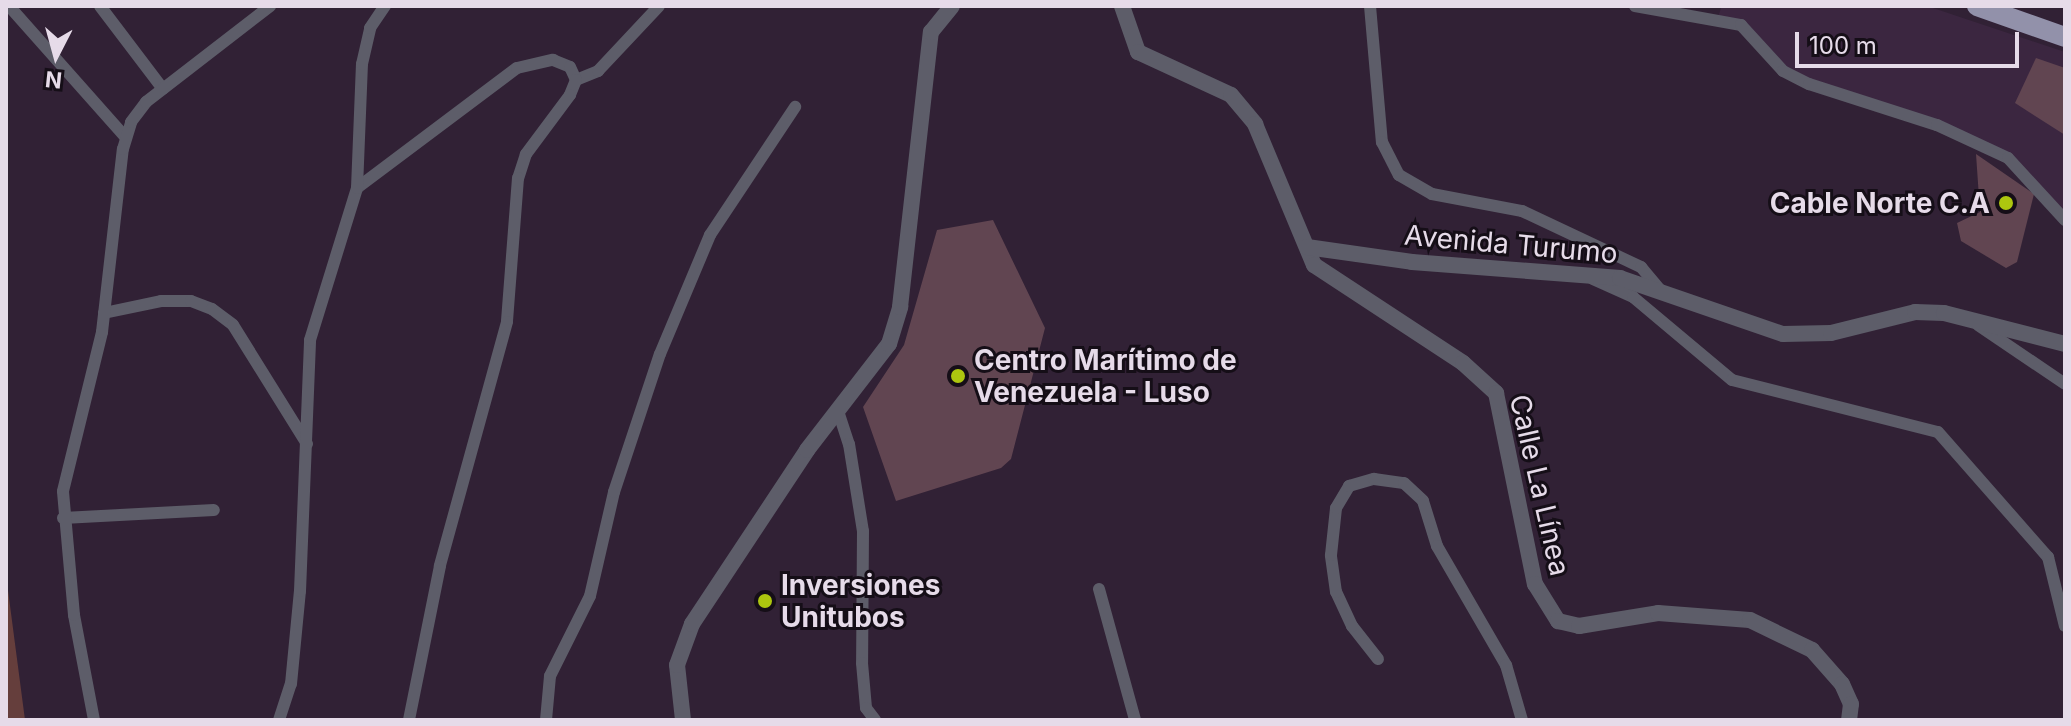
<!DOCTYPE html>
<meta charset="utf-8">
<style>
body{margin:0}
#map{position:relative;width:2071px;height:726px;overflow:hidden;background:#312135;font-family:Inter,sans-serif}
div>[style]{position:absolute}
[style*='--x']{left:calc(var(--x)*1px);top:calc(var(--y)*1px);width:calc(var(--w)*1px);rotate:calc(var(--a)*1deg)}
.built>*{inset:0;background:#3b2640}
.green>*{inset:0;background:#653e3c}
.building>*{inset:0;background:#614551}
.minor>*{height:12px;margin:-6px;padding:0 6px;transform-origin:6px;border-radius:6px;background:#5d5d69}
.tertiary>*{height:16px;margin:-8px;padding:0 8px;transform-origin:8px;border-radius:8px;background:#5d5d69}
.primary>*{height:20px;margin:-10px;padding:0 10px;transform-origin:10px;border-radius:10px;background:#9291aa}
.dots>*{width:22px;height:22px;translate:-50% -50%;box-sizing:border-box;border:4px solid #150e17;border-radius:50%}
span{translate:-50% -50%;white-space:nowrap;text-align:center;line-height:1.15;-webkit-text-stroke:6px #150e17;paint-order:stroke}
.poi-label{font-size:28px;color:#e6dbe9;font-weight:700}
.right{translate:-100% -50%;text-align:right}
.left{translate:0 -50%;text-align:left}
.street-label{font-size:28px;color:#e6dbe9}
.frame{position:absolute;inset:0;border:8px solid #e6dbe9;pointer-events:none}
.north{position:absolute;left:16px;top:16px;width:80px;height:80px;-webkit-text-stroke:6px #150e17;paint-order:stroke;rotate:186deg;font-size:22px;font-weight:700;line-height:32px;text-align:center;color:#e6dbe9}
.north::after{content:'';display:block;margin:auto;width:28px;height:36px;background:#e6dbe9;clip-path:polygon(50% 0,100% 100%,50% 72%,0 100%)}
.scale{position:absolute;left:1795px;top:32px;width:224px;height:36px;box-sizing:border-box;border:4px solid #e6dbe9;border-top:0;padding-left:10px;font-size:24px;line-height:28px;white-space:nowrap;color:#e6dbe9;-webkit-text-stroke:6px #150e17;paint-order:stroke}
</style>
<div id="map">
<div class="built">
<div style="clip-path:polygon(1722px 6px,1927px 6px,2065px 52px,2065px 216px,1984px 143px,1796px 78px,1760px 42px,1717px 19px)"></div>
</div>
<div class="green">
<div style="clip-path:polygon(6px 575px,25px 720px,26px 720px,6px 720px)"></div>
</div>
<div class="building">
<div style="clip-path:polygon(2036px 58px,2065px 68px,2065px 135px,2015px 103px)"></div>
<div style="clip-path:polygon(1976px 154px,2034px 194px,2017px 262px,2006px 268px,1961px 241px,1957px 223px,1980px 212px)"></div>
<div style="clip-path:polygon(993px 220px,1045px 328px,1011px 459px,1001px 468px,896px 501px,863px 407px,904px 345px,937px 230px)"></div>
</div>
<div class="minor">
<div style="--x:9;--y:6;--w:176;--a:48.4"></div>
<div style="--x:100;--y:6;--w:104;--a:52.8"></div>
<div style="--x:1370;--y:6;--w:137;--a:85"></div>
<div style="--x:1382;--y:142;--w:37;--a:63"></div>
<div style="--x:1399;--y:175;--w:38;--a:30"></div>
<div style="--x:1432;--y:194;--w:92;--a:10.7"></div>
<div style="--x:1522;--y:211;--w:132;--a:25.2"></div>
<div style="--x:1641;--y:267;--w:33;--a:50"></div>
<div style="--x:1635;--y:6;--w:108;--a:10.2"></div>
<div style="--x:1741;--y:25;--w:62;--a:47.6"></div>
<div style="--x:1783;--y:71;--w:29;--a:27"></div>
<div style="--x:1809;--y:84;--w:134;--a:17.8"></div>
<div style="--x:1937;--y:125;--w:78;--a:24.9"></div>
<div style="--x:2008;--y:158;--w:84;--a:47.4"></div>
<div style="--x:576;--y:80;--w:24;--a:-22"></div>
<div style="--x:598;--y:71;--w:89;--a:-46.8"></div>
<div style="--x:357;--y:188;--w:200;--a:-36.9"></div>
<div style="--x:517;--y:68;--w:37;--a:-13"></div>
<div style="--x:553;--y:60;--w:18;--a:22"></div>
<div style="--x:570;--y:67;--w:14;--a:65"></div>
<div style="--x:576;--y:80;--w:16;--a:112"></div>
<div style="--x:570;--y:95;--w:74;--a:126.7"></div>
<div style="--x:526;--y:154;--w:25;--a:108"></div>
<div style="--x:518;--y:178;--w:144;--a:94.4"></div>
<div style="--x:507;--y:322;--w:253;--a:105.4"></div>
<div style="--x:440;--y:566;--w:157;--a:101.4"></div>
<div style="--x:1593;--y:279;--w:44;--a:24.2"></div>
<div style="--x:1633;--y:297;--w:129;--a:40"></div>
<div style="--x:1732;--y:380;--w:212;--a:14.2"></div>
<div style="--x:1938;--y:432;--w:167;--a:48.7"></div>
<div style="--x:2048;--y:557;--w:71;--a:76.2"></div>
<div style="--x:104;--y:313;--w:58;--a:-11.9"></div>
<div style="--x:161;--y:301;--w:30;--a:0"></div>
<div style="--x:191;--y:301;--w:22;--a:21"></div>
<div style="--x:212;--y:309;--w:26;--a:37"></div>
<div style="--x:233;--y:325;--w:140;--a:58.1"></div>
<div style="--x:1978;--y:325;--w:105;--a:34.1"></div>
<div style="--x:839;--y:414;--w:32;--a:72"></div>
<div style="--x:849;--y:444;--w:88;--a:80.9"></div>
<div style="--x:863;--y:531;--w:132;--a:90.4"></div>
<div style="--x:862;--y:663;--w:45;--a:84.9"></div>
<div style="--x:866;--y:708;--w:15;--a:53"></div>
<div style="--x:63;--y:518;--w:151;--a:-3"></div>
<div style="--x:1099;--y:589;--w:136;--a:74.6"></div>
<div style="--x:1378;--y:659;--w:42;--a:-128.2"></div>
<div style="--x:1352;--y:626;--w:38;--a:-115"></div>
<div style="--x:1336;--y:592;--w:37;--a:-98"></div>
<div style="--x:1331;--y:555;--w:47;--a:-83.9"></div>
<div style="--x:1336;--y:508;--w:26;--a:-59"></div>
<div style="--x:1349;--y:486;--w:26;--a:-16"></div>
<div style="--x:1374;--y:479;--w:30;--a:8"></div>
<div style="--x:1404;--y:483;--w:26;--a:43"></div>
<div style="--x:1423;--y:501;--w:47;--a:72.7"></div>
<div style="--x:1437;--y:546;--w:138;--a:59.9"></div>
<div style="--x:1506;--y:665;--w:57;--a:73.8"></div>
<div style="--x:94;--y:720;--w:107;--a:-100.8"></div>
<div style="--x:74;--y:615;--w:124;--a:-95.1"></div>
<div style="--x:63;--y:491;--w:164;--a:-76.2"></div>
<div style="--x:102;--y:332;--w:184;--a:-83.5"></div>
<div style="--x:123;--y:149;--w:28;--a:-73"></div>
<div style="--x:131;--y:122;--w:25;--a:-53"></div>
<div style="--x:146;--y:102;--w:157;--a:-37.7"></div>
<div style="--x:279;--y:720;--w:38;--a:-72"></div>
<div style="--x:291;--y:684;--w:93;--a:-84.5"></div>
<div style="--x:300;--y:591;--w:251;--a:-87.7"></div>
<div style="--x:310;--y:340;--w:159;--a:-72.8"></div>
<div style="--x:357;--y:188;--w:124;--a:-87.7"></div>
<div style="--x:362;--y:64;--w:37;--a:-77"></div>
<div style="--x:370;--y:28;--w:27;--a:-56"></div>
<div style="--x:546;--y:720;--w:44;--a:-84.8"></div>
<div style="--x:550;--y:676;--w:89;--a:-63.4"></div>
<div style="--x:590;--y:596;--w:107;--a:-77"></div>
<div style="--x:614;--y:492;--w:145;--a:-71.6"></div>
<div style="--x:660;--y:354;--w:129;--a:-67.2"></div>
<div style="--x:710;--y:235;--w:154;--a:-56.4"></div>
</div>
<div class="tertiary">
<div style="--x:1122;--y:6;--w:49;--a:70.8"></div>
<div style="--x:1138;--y:52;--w:102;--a:24.8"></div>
<div style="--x:1231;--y:95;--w:38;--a:50"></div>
<div style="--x:1255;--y:124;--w:153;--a:67.3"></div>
<div style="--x:1314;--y:265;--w:178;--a:33.3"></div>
<div style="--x:1463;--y:363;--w:45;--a:42.3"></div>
<div style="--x:1496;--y:393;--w:195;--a:78.5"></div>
<div style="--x:1535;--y:584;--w:44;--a:58.1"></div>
<div style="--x:1558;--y:621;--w:22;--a:13"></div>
<div style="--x:1579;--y:626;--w:80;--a:-9.3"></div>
<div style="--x:1658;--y:613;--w:92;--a:4.4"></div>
<div style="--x:1750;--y:620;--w:69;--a:25.8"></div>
<div style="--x:1812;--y:650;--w:45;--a:48.6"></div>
<div style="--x:1842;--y:684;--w:22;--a:66"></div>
<div style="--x:1851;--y:704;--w:16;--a:97"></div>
<div style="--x:1307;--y:247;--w:106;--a:8.1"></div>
<div style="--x:1412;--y:262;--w:209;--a:4.4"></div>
<div style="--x:1620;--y:278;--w:172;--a:19"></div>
<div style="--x:1783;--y:334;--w:48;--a:-1.2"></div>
<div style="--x:1831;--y:333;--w:87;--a:-14"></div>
<div style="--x:1915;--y:312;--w:29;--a:2"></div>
<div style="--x:1944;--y:313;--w:125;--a:14.4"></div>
<div style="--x:683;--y:720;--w:55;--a:-96.2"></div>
<div style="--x:677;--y:665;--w:44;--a:-69.9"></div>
<div style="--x:692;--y:624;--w:209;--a:-56.5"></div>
<div style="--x:807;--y:450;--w:134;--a:-52.3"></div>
<div style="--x:889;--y:344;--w:39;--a:-73"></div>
<div style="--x:900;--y:307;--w:277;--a:-83.6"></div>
<div style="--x:931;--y:32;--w:33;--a:-51"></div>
</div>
<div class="primary">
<div style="--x:1977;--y:6;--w:93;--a:19.4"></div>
</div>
<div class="dots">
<div style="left:2006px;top:203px;background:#adc60f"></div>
<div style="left:958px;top:376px;background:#adc60f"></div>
<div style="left:765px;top:601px;background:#adc60f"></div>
</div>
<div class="poi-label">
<span class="right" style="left:1990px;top:203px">Cable Norte C.A</span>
<span class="left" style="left:974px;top:376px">Centro Marítimo de<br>Venezuela - Luso</span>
<span class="left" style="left:781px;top:601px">Inversiones<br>Unitubos</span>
</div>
<div class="street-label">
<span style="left:1511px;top:244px;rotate:5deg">Avenida Turumo</span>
<span style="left:1540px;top:485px;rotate:77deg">Calle La Línea</span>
</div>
<div class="frame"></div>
<div class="north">N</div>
<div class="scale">100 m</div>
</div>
